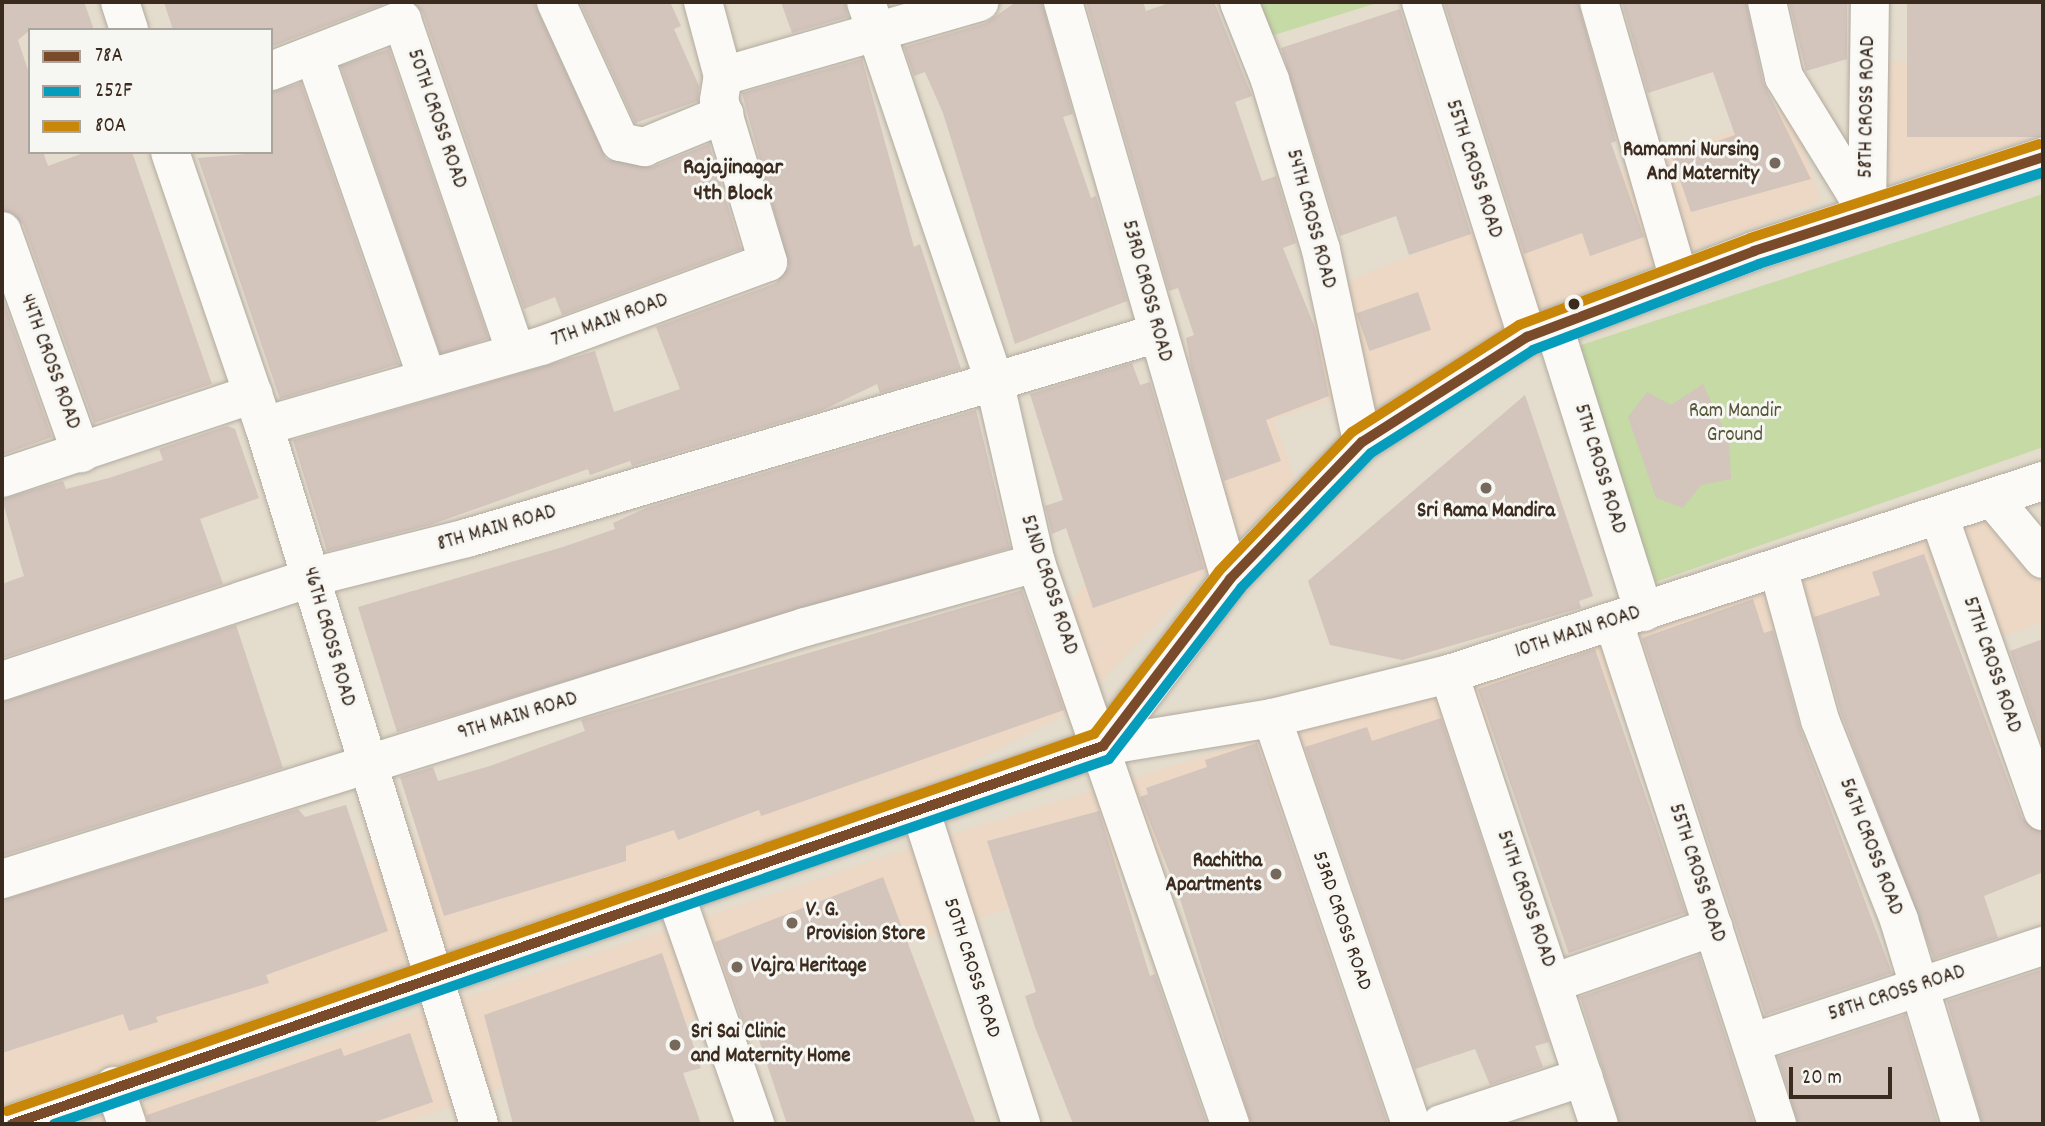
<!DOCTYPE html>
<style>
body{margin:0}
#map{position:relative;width:2045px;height:1126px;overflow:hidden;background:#e4dccc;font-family:Dekko,sans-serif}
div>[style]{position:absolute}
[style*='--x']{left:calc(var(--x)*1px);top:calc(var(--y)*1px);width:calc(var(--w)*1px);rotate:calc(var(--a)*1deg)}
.built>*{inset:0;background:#ecd8c4}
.green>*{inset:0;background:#c5daa4}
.building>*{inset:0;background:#d3c4bc;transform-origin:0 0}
.roads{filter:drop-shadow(0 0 2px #b1aba0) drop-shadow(0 0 2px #b1aba0)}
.street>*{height:38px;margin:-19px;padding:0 19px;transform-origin:19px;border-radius:19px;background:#fbfaf7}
.secondary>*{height:38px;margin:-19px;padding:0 19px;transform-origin:19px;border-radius:19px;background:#fbfaf7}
.bus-1>*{height:10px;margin:-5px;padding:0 5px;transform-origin:5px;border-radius:5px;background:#7a4b2a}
.bus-2>*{height:10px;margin:-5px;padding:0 5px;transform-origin:5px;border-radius:5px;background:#069cbc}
.bus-3>*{height:10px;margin:-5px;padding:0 5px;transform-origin:5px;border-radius:5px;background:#c88708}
.dots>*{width:19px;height:19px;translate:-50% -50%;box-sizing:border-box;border:4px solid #f6f6f2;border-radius:50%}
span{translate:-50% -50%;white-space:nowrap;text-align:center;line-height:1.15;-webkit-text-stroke:6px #f6f6f2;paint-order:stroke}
.street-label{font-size:21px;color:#3b2a1e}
.poi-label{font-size:21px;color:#3b2a1e;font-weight:700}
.right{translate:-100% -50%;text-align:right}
.left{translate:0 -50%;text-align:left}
.park-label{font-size:21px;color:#575638}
.neighbourhood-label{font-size:23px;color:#3b2a1e;font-weight:700}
.frame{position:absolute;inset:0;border:4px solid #3b2a1e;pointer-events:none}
.legend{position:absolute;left:28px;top:28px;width:245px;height:126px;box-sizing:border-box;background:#f6f6f2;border:2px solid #aba49d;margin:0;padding:9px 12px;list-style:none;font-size:21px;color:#3b2a1e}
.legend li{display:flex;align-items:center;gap:14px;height:35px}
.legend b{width:35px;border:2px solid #aba49d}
.scale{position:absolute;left:1789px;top:1067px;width:103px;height:32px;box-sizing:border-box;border:4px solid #3b2a1e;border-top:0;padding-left:9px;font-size:21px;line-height:24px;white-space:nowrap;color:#3b2a1e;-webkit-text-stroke:5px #f6f6f2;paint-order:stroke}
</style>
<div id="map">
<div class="built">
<div style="clip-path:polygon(1991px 2px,2043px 2px,2043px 135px,1880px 184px,1878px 61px,1981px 62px)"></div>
<div style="clip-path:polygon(1789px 108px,1821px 201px,1536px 310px,1352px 439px,1339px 398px,1274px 419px,1295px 480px,1075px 709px,902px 799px,2px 1110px,2px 981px,1030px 647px,1354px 278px)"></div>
<div style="clip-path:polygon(2021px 503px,2043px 535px,2043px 622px,1993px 640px,1954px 526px)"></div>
<div style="clip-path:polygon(1932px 531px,1948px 574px,401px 1124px,87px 1124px,962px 831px)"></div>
</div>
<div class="green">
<div style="clip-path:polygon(1249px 2px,1380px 2px,1261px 39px)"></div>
<div style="clip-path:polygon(2043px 194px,2043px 447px,1655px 582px,1572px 348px)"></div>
</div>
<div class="building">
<div style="clip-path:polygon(2px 2px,84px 2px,94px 30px,30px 30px,18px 40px,30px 76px,30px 152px,43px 152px,48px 166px,86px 152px,132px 152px,212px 384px,94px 423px,23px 224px,2px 210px)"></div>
<div style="clip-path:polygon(164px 2px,389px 2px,271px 47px,271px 30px,173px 30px)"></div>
<div style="clip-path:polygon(413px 2px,534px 2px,606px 159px,652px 167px,709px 144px,741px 249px,562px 315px,555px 297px,524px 309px,423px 13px)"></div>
<div style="clip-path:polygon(580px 2px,670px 2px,681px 26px,674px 29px,699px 86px,698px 101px,635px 123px)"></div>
<div style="clip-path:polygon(781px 2px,845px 2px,848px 17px,792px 33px)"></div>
<div style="clip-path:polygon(1016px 2px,1042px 2px,1073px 114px,1063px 117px,1091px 198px,1096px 196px,1127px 301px,1015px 344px,943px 113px,925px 72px,914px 76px,904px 47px,986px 23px)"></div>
<div style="clip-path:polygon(1086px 2px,1143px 2px,1146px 11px,1172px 2px,1214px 2px,1252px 96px,1235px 102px,1262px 181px,1276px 176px,1296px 243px,1283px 248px,1315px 328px,1329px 396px,1266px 420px,1281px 461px,1224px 481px,1191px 367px,1186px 338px,1194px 335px,1178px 288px,1169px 291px)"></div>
<div style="clip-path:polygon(1444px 2px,1578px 2px,1616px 141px,1611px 143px,1644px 237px,1590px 256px,1582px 233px,1524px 254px)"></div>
<div style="clip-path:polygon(1622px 2px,1746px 2px,1763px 82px,1811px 179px,1691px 212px,1672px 157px,1735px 135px,1713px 72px,1648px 93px)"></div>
<div style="clip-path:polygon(1789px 2px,1847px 2px,1847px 59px,1806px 71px)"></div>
<div style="left:1907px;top:2px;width:136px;height:135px"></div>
<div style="clip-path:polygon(1400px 9px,1471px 234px,1409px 255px,1396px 216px,1340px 236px,1281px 48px)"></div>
<div style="left:389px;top:49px;width:306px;height:51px;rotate:71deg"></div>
<div style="clip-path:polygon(862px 59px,914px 247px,920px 244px,961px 369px,880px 393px,877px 384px,823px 410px,632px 466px,630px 461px,590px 475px,588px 469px,430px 525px,327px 551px,293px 440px,595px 351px,614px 412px,680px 389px,656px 327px,776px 283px,789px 267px,742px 93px)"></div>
<div style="clip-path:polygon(301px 83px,399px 364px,280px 399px,198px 158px,271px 152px,271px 92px)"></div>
<div style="left:1418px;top:292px;width:40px;height:65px;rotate:71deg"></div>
<div style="clip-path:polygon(2px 296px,52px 437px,2px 455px)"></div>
<div style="clip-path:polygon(1132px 363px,1140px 385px,1150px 382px,1204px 569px,1093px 608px,1066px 528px,1052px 534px,1045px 506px,1063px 500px,1030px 394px)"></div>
<div style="clip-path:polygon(1703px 384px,1729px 441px,1731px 479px,1701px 485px,1683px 508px,1656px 498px,1628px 417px,1647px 392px,1671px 405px)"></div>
<div style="clip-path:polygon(1525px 395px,1593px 596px,1579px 601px,1581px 608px,1402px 660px,1330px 645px,1308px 581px)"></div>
<div style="clip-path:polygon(976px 410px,1010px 548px,397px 732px,358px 607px,563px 547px,615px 529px,613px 523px,646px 508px)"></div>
<div style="clip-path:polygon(227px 426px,235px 429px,259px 498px,200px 519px,223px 584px,2px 658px,2px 584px,24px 576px,2px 499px,63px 481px,66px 489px,109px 478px,163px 460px,159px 449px)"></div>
<div style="clip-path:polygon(1924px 554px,2022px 818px,2043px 832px,2043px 872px,1984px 896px,1998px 938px,1934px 959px,1841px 713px,1814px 617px,1880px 595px,1872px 572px)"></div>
<div style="clip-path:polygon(1022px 590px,1064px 710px,761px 816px,759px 810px,678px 840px,674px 830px,626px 846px,626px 861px,444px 916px,400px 777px,433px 767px,438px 781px,490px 766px,585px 731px,581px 720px)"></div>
<div style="clip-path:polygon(1753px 599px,1764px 633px,1773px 630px,1800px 728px,1892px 973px,1765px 1015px,1642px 638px)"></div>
<div style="clip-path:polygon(236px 625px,283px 768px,2px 856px,2px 702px)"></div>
<div style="clip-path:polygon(2043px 639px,2043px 746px,2010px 651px)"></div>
<div style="left:1595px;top:649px;width:279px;height:124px;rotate:71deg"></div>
<div style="clip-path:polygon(1441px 718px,1549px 1042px,1535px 1046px,1543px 1067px,1490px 1085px,1475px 1049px,1415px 1069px,1305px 747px,1367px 727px,1372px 741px)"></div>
<div style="clip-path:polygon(1257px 743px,1388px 1124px,1251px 1124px,1181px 902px,1140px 797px,1148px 794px,1146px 788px,1207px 767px,1205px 760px)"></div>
<div style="clip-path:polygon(346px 805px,388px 931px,266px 975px,269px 983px,156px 1017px,158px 1022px,129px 1031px,123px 1014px,2px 1053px,2px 900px,298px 809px,305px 817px)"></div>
<div style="clip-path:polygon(1099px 811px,1150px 976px,1155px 974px,1207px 1124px,1073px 1124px,1035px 1027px,1025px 996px,1036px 992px,987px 841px)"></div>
<div style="clip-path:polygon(883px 877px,976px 1124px,787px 1124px,757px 1034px,748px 1037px,715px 942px)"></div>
<div style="clip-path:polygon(662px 953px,701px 1068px,683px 1073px,701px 1124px,513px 1124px,484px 1015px)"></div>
<div style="clip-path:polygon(1699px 955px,1754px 1124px,1620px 1124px,1580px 997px)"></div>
<div style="clip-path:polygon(2043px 969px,2043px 1124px,1982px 1124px,1947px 1001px)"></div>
<div style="clip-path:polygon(1905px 1015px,1938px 1124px,1798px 1124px,1778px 1057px)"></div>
<div style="clip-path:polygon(410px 1033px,433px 1102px,369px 1124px,148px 1124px,147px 1115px,341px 1048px,344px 1056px)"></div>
</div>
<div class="roads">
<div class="street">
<div style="--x:120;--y:2;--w:29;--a:72"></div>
<div style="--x:556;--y:2;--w:154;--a:65.4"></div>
<div style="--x:620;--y:142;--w:25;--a:12"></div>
<div style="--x:644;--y:147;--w:87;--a:-22.4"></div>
<div style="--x:866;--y:2;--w:399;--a:71.3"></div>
<div style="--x:994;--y:380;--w:188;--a:77.1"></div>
<div style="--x:1036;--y:563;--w:594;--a:70.92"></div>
<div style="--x:1063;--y:2;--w:601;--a:73.86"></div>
<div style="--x:1239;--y:2;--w:84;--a:68.3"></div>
<div style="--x:1270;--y:80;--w:177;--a:73.3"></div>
<div style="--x:1321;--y:250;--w:196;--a:77.9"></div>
<div style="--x:1421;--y:2;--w:351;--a:72.4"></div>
<div style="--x:1599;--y:2;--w:289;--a:73.9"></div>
<div style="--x:1767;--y:2;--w:77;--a:77.2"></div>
<div style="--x:1784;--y:77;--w:158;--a:58.4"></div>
<div style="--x:314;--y:55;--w:341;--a:70.7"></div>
<div style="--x:271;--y:71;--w:141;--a:-21.3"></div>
<div style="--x:402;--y:20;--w:349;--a:71.1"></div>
<div style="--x:723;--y:76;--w:267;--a:-16.1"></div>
<div style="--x:170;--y:152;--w:290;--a:71.1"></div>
<div style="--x:264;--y:426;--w:730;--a:72.88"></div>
<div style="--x:1867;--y:212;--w:210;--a:-89.2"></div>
<div style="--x:2;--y:231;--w:236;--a:70.4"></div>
<div style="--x:1554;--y:327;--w:299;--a:72.5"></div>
<div style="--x:264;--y:426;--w:288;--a:-16.1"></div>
<div style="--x:541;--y:346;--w:242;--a:-20.3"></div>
<div style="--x:768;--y:262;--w:169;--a:-106.8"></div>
<div style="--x:719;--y:100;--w:24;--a:-81"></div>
<div style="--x:723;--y:76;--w:77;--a:-105.1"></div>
<div style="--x:2;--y:478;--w:265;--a:-18.5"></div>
<div style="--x:1993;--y:499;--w:78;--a:50.2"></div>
<div style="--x:1940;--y:519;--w:310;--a:70.6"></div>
<div style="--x:1779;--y:571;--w:155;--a:74.6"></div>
<div style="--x:1820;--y:720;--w:215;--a:68.4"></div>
<div style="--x:1899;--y:920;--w:213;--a:73.1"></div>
<div style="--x:1614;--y:623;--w:527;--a:71.98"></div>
<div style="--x:1449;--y:674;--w:474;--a:71.6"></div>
<div style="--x:2;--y:681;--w:327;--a:-18.5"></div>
<div style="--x:312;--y:577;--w:160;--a:-14.1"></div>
<div style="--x:467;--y:538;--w:721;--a:-16.52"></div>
<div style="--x:1272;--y:718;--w:429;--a:71.1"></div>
<div style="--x:2;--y:879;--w:842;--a:-17.42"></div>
<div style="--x:805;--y:627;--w:240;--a:-15.5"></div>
<div style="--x:675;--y:894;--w:244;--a:70.8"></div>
<div style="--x:1553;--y:983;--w:170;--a:-19.3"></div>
<div style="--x:1751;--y:1043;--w:308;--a:-18.4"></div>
<div style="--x:114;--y:1086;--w:40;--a:71.1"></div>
<div style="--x:1441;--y:1124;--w:150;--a:-18.3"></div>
</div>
<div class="secondary">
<div style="--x:1103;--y:746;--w:210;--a:-52.7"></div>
<div style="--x:1230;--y:579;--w:190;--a:-46.1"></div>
<div style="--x:1362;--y:442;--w:196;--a:-32.5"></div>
<div style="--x:1527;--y:337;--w:243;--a:-20.7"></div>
<div style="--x:1754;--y:251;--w:304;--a:-18"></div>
<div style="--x:921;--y:812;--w:328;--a:72.2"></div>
<div style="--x:12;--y:1124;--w:1155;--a:-19.11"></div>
<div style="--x:1103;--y:746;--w:171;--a:-9.4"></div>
<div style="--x:1272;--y:718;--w:182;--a:-14"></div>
<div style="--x:1449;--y:674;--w:625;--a:-18"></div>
</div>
</div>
<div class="bus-1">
<div style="--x:12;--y:1124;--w:1155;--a:-19.11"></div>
<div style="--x:1103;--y:746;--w:210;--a:-52.7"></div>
<div style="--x:1230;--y:579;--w:190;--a:-46.1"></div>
<div style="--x:1362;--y:442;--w:196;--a:-32.5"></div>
<div style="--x:1527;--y:337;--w:243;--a:-20.7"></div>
<div style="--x:1754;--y:251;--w:304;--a:-18"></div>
</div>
<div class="bus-2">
<div style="--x:54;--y:1124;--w:1116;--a:-19.08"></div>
<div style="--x:1109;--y:759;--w:216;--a:-52.3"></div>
<div style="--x:1241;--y:588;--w:187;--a:-46.1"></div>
<div style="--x:1371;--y:453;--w:192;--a:-32.4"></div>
<div style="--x:1533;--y:350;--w:242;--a:-20.8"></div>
<div style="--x:1759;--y:264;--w:299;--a:-17.9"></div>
</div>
<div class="bus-3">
<div style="--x:7;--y:1111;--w:1151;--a:-19.13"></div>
<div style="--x:1094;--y:734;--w:205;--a:-52.5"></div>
<div style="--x:1219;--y:571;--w:192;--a:-46.3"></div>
<div style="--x:1352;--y:432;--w:198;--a:-32.6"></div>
<div style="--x:1519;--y:325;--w:247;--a:-20.6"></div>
<div style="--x:1750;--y:238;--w:304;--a:-18"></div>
</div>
<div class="dots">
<div style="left:1775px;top:163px;background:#76685b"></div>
<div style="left:1574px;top:304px;background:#3b2a1e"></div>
<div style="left:1486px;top:488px;background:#76685b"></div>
<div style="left:1276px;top:874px;background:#76685b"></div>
<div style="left:792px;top:923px;background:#76685b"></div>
<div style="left:737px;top:967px;background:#76685b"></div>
<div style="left:675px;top:1045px;background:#76685b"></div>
</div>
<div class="street-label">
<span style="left:1868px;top:107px;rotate:-89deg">58TH CROSS ROAD</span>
<span style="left:436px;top:119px;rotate:71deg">50TH CROSS ROAD</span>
<span style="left:1473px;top:169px;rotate:72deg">55TH CROSS ROAD</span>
<span style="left:1310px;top:219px;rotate:75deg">54TH CROSS ROAD</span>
<span style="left:1146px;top:291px;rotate:75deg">53RD CROSS ROAD</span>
<span style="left:610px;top:321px;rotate:-20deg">7TH MAIN ROAD</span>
<span style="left:49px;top:362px;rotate:70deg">44TH CROSS ROAD</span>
<span style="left:1599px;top:469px;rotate:73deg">5TH CROSS ROAD</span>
<span style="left:497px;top:529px;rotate:-16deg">8TH MAIN ROAD</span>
<span style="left:1048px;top:585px;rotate:72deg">52ND CROSS ROAD</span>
<span style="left:1578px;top:633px;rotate:-18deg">10TH MAIN ROAD</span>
<span style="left:328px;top:637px;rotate:74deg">46TH CROSS ROAD</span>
<span style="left:1991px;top:665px;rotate:71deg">57TH CROSS ROAD</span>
<span style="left:518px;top:717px;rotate:-17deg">9TH MAIN ROAD</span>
<span style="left:1870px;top:847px;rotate:69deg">56TH CROSS ROAD</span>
<span style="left:1696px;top:873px;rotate:72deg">55TH CROSS ROAD</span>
<span style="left:1525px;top:899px;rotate:71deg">54TH CROSS ROAD</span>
<span style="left:1341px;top:921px;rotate:71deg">53RD CROSS ROAD</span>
<span style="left:971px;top:968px;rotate:72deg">50TH CROSS ROAD</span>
<span style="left:1897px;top:994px;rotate:-18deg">58TH CROSS ROAD</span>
</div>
<div class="poi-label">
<span class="right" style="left:1759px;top:163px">Ramamni Nursing<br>And Maternity</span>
<span style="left:1486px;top:512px">Sri Rama Mandira</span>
<span class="right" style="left:1262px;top:874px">Rachitha<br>Apartments</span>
<span class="left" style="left:806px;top:923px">V. G.<br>Provision Store</span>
<span class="left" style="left:751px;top:967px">Vajra Heritage</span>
<span class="left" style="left:691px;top:1045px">Sri Sai Clinic<br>and Maternity Home</span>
</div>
<div class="park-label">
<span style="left:1735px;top:424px">Ram Mandir<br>Ground</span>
</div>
<div class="neighbourhood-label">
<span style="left:733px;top:182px">Rajajinagar<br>4th Block</span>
</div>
<div class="frame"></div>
<ul class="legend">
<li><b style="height:9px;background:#7a4b2a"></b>78A</li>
<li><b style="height:9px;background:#069cbc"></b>252F</li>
<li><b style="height:9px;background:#c88708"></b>80A</li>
</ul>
<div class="scale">20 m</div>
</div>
